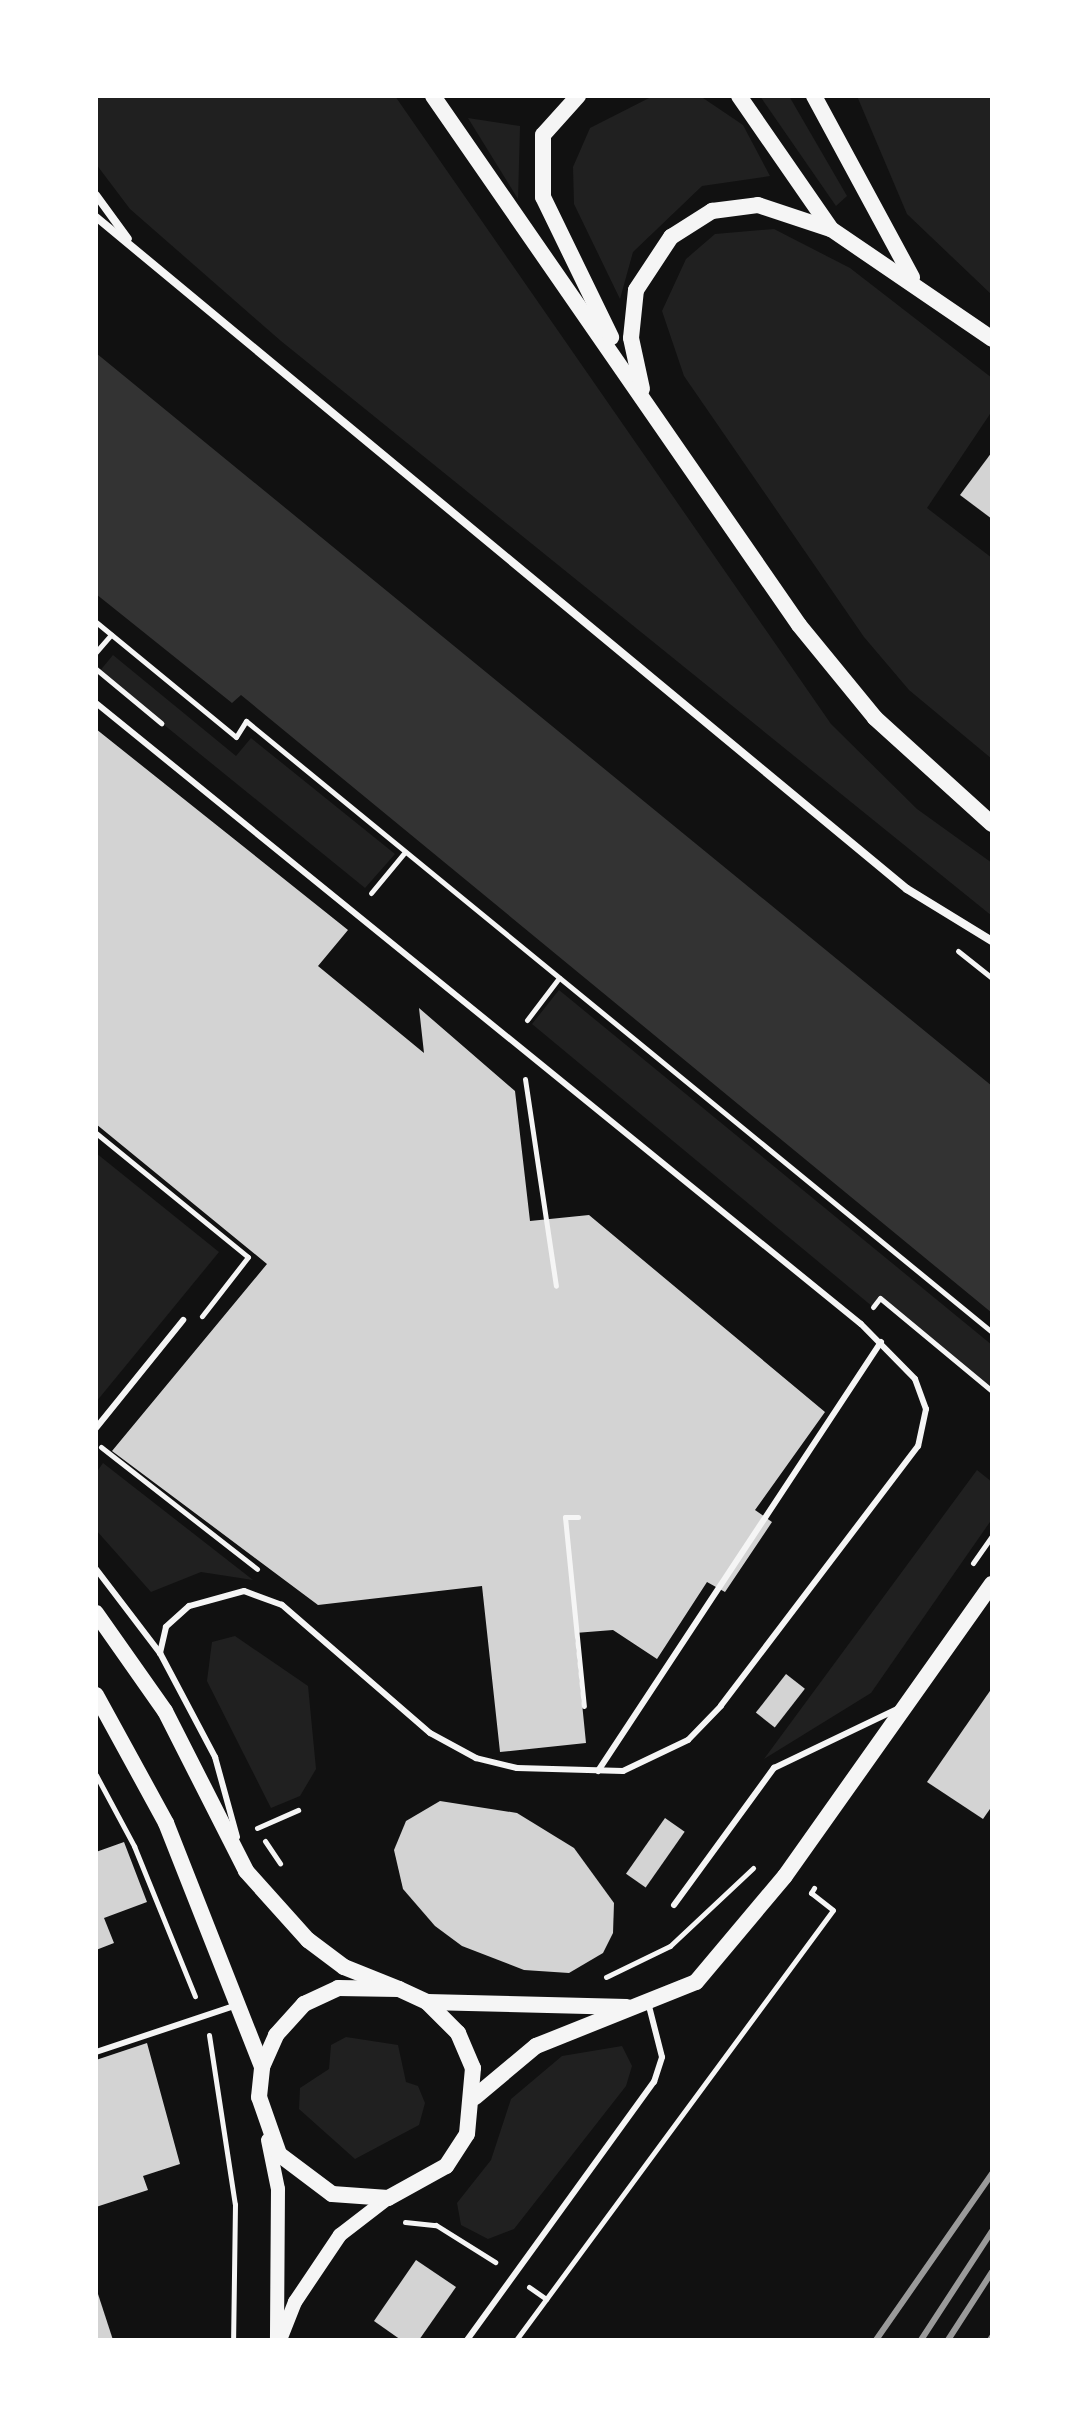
<!DOCTYPE html>
<style>
body{margin:0}
#map{position:relative;width:1088px;height:2436px;overflow:hidden;background:#111;font-family:Commissioner,sans-serif}
div>[style]{position:absolute}
[style*='--x']{left:calc(var(--x)*1px);top:calc(var(--y)*1px);width:calc(var(--w)*1px);rotate:calc(var(--a)*1deg)}
.green>*{inset:0;background:#202020}
.water>*{inset:0;background:#333}
.building>*{inset:0;background:#d3d3d3;transform-origin:0 0}
.path>*{height:5px;margin:-2.5px;padding:0 2.5px;transform-origin:2.5px;border-radius:2.5px;background:#f5f5f5}
.service>*{height:6px;margin:-3px;padding:0 3px;transform-origin:3px;border-radius:3px;background:#f5f5f5}
.minor>*{height:8px;margin:-4px;padding:0 4px;transform-origin:4px;border-radius:4px;background:#f5f5f5}
.tertiary>*{height:14px;margin:-7px;padding:0 7px;transform-origin:7px;border-radius:7px;background:#f5f5f5}
.secondary>*{height:16px;margin:-8px;padding:0 8px;transform-origin:8px;border-radius:8px;background:#f5f5f5}
.rail>*{height:6px;margin:-3px;padding:0 3px;transform-origin:3px;border-radius:3px;background:#9a9a9a}
span{translate:-50% -50%;white-space:nowrap;text-align:center;line-height:1.15;-webkit-text-stroke:8px #fff;paint-order:stroke}
.frame{position:absolute;inset:0;border:98px solid #fff;pointer-events:none}
</style>
<div id="map">
<div class="green">
<div style="clip-path:polygon(96px 96px,395px 96px,831px 724px,917px 809px,992px 863px,992px 916px,281px 341px,130px 209px,96px 164px)"></div>
<div style="clip-path:polygon(653px 96px,703px 98px,743px 125px,770px 176px,702px 186px,633px 252px,620px 299px,574px 204px,573px 167px,590px 128px)"></div>
<div style="clip-path:polygon(760px 96px,789px 96px,847px 196px,836px 206px)"></div>
<div style="clip-path:polygon(857px 96px,992px 96px,992px 295px,907px 214px)"></div>
<div style="clip-path:polygon(468px 118px,520px 126px,518px 199px)"></div>
<div style="clip-path:polygon(774px 229px,850px 268px,992px 378px,992px 411px,927px 508px,992px 558px,992px 759px,909px 690px,864px 637px,684px 376px,662px 311px,686px 259px,715px 234px)"></div>
<div style="clip-path:polygon(113px 655px,236px 756px,251px 738px,395px 854px,365px 888px,99px 672px)"></div>
<div style="clip-path:polygon(559px 990px,992px 1345px,992px 1391px,881px 1298px,873px 1307px,532px 1024px)"></div>
<div style="clip-path:polygon(96px 1153px,219px 1252px,96px 1402px)"></div>
<div style="clip-path:polygon(103px 1463px,253px 1580px,201px 1572px,151px 1592px,96px 1530px,96px 1473px)"></div>
<div style="clip-path:polygon(977px 1470px,992px 1482px,992px 1519px,871px 1693px,764px 1759px)"></div>
<div style="clip-path:polygon(235px 1636px,308px 1686px,316px 1769px,300px 1796px,271px 1808px,207px 1681px,212px 1642px)"></div>
<div style="clip-path:polygon(346px 2037px,398px 2045px,406px 2082px,418px 2086px,425px 2103px,419px 2125px,355px 2159px,299px 2109px,300px 2088px,329px 2069px,331px 2045px)"></div>
<div style="clip-path:polygon(622px 2046px,632px 2066px,626px 2086px,514px 2229px,488px 2239px,461px 2225px,457px 2203px,491px 2160px,511px 2099px,562px 2056px)"></div>
</div>
<div class="water">
<div style="clip-path:polygon(96px 353px,992px 1086px,992px 1313px,241px 695px,232px 703px,96px 594px)"></div>
</div>
<div class="building">
<div style="clip-path:polygon(992px 452px,992px 519px,960px 495px)"></div>
<div style="clip-path:polygon(96px 729px,348px 930px,318px 966px,424px 1053px,419px 1008px,515px 1091px,530px 1221px,589px 1215px,825px 1412px,755px 1510px,772px 1522px,725px 1592px,707px 1582px,657px 1659px,613px 1630px,575px 1633px,586px 1743px,500px 1752px,482px 1586px,318px 1605px,112px 1451px,267px 1264px,96px 1124px)"></div>
<div style="left:786px;top:1674px;width:24px;height:49px;rotate:38deg"></div>
<div style="clip-path:polygon(992px 1688px,992px 1806px,983px 1819px,927px 1782px)"></div>
<div style="clip-path:polygon(440px 1801px,517px 1813px,574px 1848px,614px 1903px,613px 1933px,603px 1953px,569px 1973px,524px 1970px,462px 1946px,435px 1926px,403px 1889px,394px 1850px,406px 1821px)"></div>
<div style="left:665px;top:1818px;width:24px;height:68px;rotate:35deg"></div>
<div style="clip-path:polygon(124px 1842px,147px 1902px,104px 1918px,114px 1943px,96px 1950px,96px 1852px)"></div>
<div style="clip-path:polygon(147px 2043px,180px 2164px,143px 2176px,148px 2190px,96px 2207px,96px 2060px)"></div>
<div style="clip-path:polygon(416px 2260px,456px 2287px,419px 2340px,401px 2340px,374px 2321px)"></div>
<div style="clip-path:polygon(96px 2291px,97px 2291px,113px 2340px,96px 2340px)"></div>
</div>
<div class="path">
<div style="--x:96;--y:622;--w:181;--a:39.4"></div>
<div style="--x:236;--y:737;--w:19;--a:-58"></div>
<div style="--x:246;--y:721;--w:964;--a:39.32"></div>
<div style="--x:96;--y:652;--w:23;--a:-49"></div>
<div style="--x:96;--y:669;--w:85;--a:39.7"></div>
<div style="--x:371;--y:893;--w:53;--a:-50.3"></div>
<div style="--x:958;--y:951;--w:43;--a:38.5"></div>
<div style="--x:527;--y:1020;--w:53;--a:-52.7"></div>
<div style="--x:525;--y:1079;--w:209;--a:81.5"></div>
<div style="--x:96;--y:1133;--w:196;--a:39.2"></div>
<div style="--x:248;--y:1257;--w:75;--a:127.9"></div>
<div style="--x:873;--y:1307;--w:11;--a:-52"></div>
<div style="--x:880;--y:1298;--w:146;--a:39.7"></div>
<div style="--x:101;--y:1447;--w:198;--a:38"></div>
<div style="--x:578;--y:1517;--w:13;--a:180"></div>
<div style="--x:565;--y:1517;--w:190;--a:84.3"></div>
<div style="--x:973;--y:1563;--w:33;--a:-55"></div>
<div style="--x:96;--y:1775;--w:81;--a:61.8"></div>
<div style="--x:134;--y:1846;--w:162;--a:67.9"></div>
<div style="--x:257;--y:1828;--w:45;--a:-23.7"></div>
<div style="--x:265;--y:1841;--w:27;--a:56"></div>
<div style="--x:606;--y:1977;--w:71;--a:-25.8"></div>
<div style="--x:670;--y:1946;--w:114;--a:-43.2"></div>
<div style="--x:209;--y:2035;--w:171;--a:81.3"></div>
<div style="--x:235;--y:2204;--w:136;--a:90.8"></div>
<div style="--x:405;--y:2222;--w:31;--a:6"></div>
<div style="--x:436;--y:2225;--w:70;--a:32.1"></div>
<div style="--x:529;--y:2287;--w:21;--a:35"></div>
<div style="--x:516;--y:2340;--w:534;--a:-53.6"></div>
<div style="--x:833;--y:1910;--w:28;--a:-142"></div>
<div style="--x:811;--y:1893;--w:6;--a:-59"></div>
</div>
<div class="service">
<div style="--x:96;--y:703;--w:985;--a:39.07"></div>
<div style="--x:861;--y:1324;--w:77;--a:45.5"></div>
<div style="--x:915;--y:1379;--w:32;--a:70"></div>
<div style="--x:926;--y:1409;--w:38;--a:102"></div>
<div style="--x:918;--y:1446;--w:326;--a:127.2"></div>
<div style="--x:721;--y:1706;--w:47;--a:134.1"></div>
<div style="--x:688;--y:1740;--w:72;--a:154.5"></div>
<div style="--x:623;--y:1771;--w:106;--a:-178.4"></div>
<div style="--x:517;--y:1768;--w:42;--a:-166.3"></div>
<div style="--x:476;--y:1758;--w:52;--a:-151.5"></div>
<div style="--x:430;--y:1733;--w:196;--a:-139.1"></div>
<div style="--x:282;--y:1605;--w:40;--a:-159.8"></div>
<div style="--x:244;--y:1591;--w:57;--a:164.7"></div>
<div style="--x:189;--y:1606;--w:31;--a:138"></div>
<div style="--x:166;--y:1627;--w:27;--a:103"></div>
<div style="--x:160;--y:1653;--w:118;--a:62.1"></div>
<div style="--x:215;--y:1757;--w:83;--a:74.6"></div>
<div style="--x:96;--y:1428;--w:139;--a:-51.1"></div>
<div style="--x:96;--y:1569;--w:106;--a:52.7"></div>
<div style="--x:598;--y:1771;--w:514;--a:-56.59"></div>
<div style="--x:674;--y:1905;--w:170;--a:-53.9"></div>
<div style="--x:774;--y:1768;--w:139;--a:-25.6"></div>
<div style="--x:96;--y:2052;--w:149;--a:-18.4"></div>
<div style="--x:467;--y:2340;--w:319;--a:-54.1"></div>
<div style="--x:654;--y:2082;--w:26;--a:-72"></div>
<div style="--x:662;--y:2057;--w:53;--a:-104.3"></div>
</div>
<div class="minor">
<div style="--x:96;--y:195;--w:54;--a:54"></div>
<div style="--x:96;--y:217;--w:1053;--a:39.65"></div>
<div style="--x:907;--y:889;--w:100;--a:31.5"></div>
</div>
<div class="tertiary">
<div style="--x:268;--y:2140;--w:50;--a:78.5"></div>
<div style="--x:278;--y:2189;--w:151;--a:90.4"></div>
<div style="--x:280;--y:2340;--w:41;--a:-68.5"></div>
<div style="--x:295;--y:2302;--w:81;--a:-56.1"></div>
<div style="--x:340;--y:2235;--w:61;--a:-37.6"></div>
</div>
<div class="secondary">
<div style="--x:433;--y:96;--w:643;--a:55.32"></div>
<div style="--x:799;--y:625;--w:120;--a:50.7"></div>
<div style="--x:875;--y:718;--w:158;--a:42.2"></div>
<div style="--x:578;--y:96;--w:52;--a:131.9"></div>
<div style="--x:543;--y:135;--w:62;--a:90"></div>
<div style="--x:543;--y:197;--w:156;--a:64.1"></div>
<div style="--x:739;--y:96;--w:162;--a:55.3"></div>
<div style="--x:831;--y:229;--w:195;--a:34.3"></div>
<div style="--x:814;--y:96;--w:206;--a:61.6"></div>
<div style="--x:642;--y:389;--w:52;--a:-102.2"></div>
<div style="--x:631;--y:338;--w:48;--a:-84.1"></div>
<div style="--x:636;--y:290;--w:64;--a:-56.6"></div>
<div style="--x:671;--y:237;--w:49;--a:-32.4"></div>
<div style="--x:712;--y:211;--w:46;--a:-7.4"></div>
<div style="--x:758;--y:205;--w:76;--a:18.4"></div>
<div style="--x:96;--y:1613;--w:120;--a:54.9"></div>
<div style="--x:165;--y:1711;--w:179;--a:63.1"></div>
<div style="--x:246;--y:1871;--w:93;--a:48.1"></div>
<div style="--x:308;--y:1940;--w:45;--a:36.9"></div>
<div style="--x:344;--y:1967;--w:59;--a:21.8"></div>
<div style="--x:399;--y:1989;--w:31;--a:25"></div>
<div style="--x:427;--y:2002;--w:44;--a:45"></div>
<div style="--x:458;--y:2033;--w:38;--a:67"></div>
<div style="--x:473;--y:2068;--w:66;--a:95.2"></div>
<div style="--x:467;--y:2134;--w:38;--a:123"></div>
<div style="--x:446;--y:2166;--w:66;--a:151.1"></div>
<div style="--x:388;--y:2198;--w:56;--a:-175.9"></div>
<div style="--x:332;--y:2194;--w:66;--a:-143"></div>
<div style="--x:279;--y:2154;--w:60;--a:-109.3"></div>
<div style="--x:259;--y:2097;--w:30;--a:-84"></div>
<div style="--x:262;--y:2067;--w:35;--a:-66"></div>
<div style="--x:276;--y:2035;--w:42;--a:-47.9"></div>
<div style="--x:304;--y:2004;--w:38;--a:-25"></div>
<div style="--x:338;--y:1988;--w:61;--a:0.9"></div>
<div style="--x:96;--y:1695;--w:146;--a:61.3"></div>
<div style="--x:166;--y:1823;--w:262;--a:68.5"></div>
<div style="--x:427;--y:2002;--w:200;--a:1.4"></div>
<div style="--x:475;--y:2097;--w:80;--a:-39.9"></div>
<div style="--x:536;--y:2046;--w:172;--a:-21.8"></div>
<div style="--x:696;--y:1982;--w:138;--a:-50"></div>
<div style="--x:785;--y:1876;--w:358;--a:-54.7"></div>
</div>
<div class="rail">
<div style="--x:876;--y:2340;--w:203;--a:-55.1"></div>
<div style="--x:921;--y:2340;--w:130;--a:-56.9"></div>
<div style="--x:948;--y:2340;--w:81;--a:-57.1"></div>
<div style="--x:990;--y:2340;--w:4;--a:-56"></div>
</div>
<div class="frame"></div>
</div>
